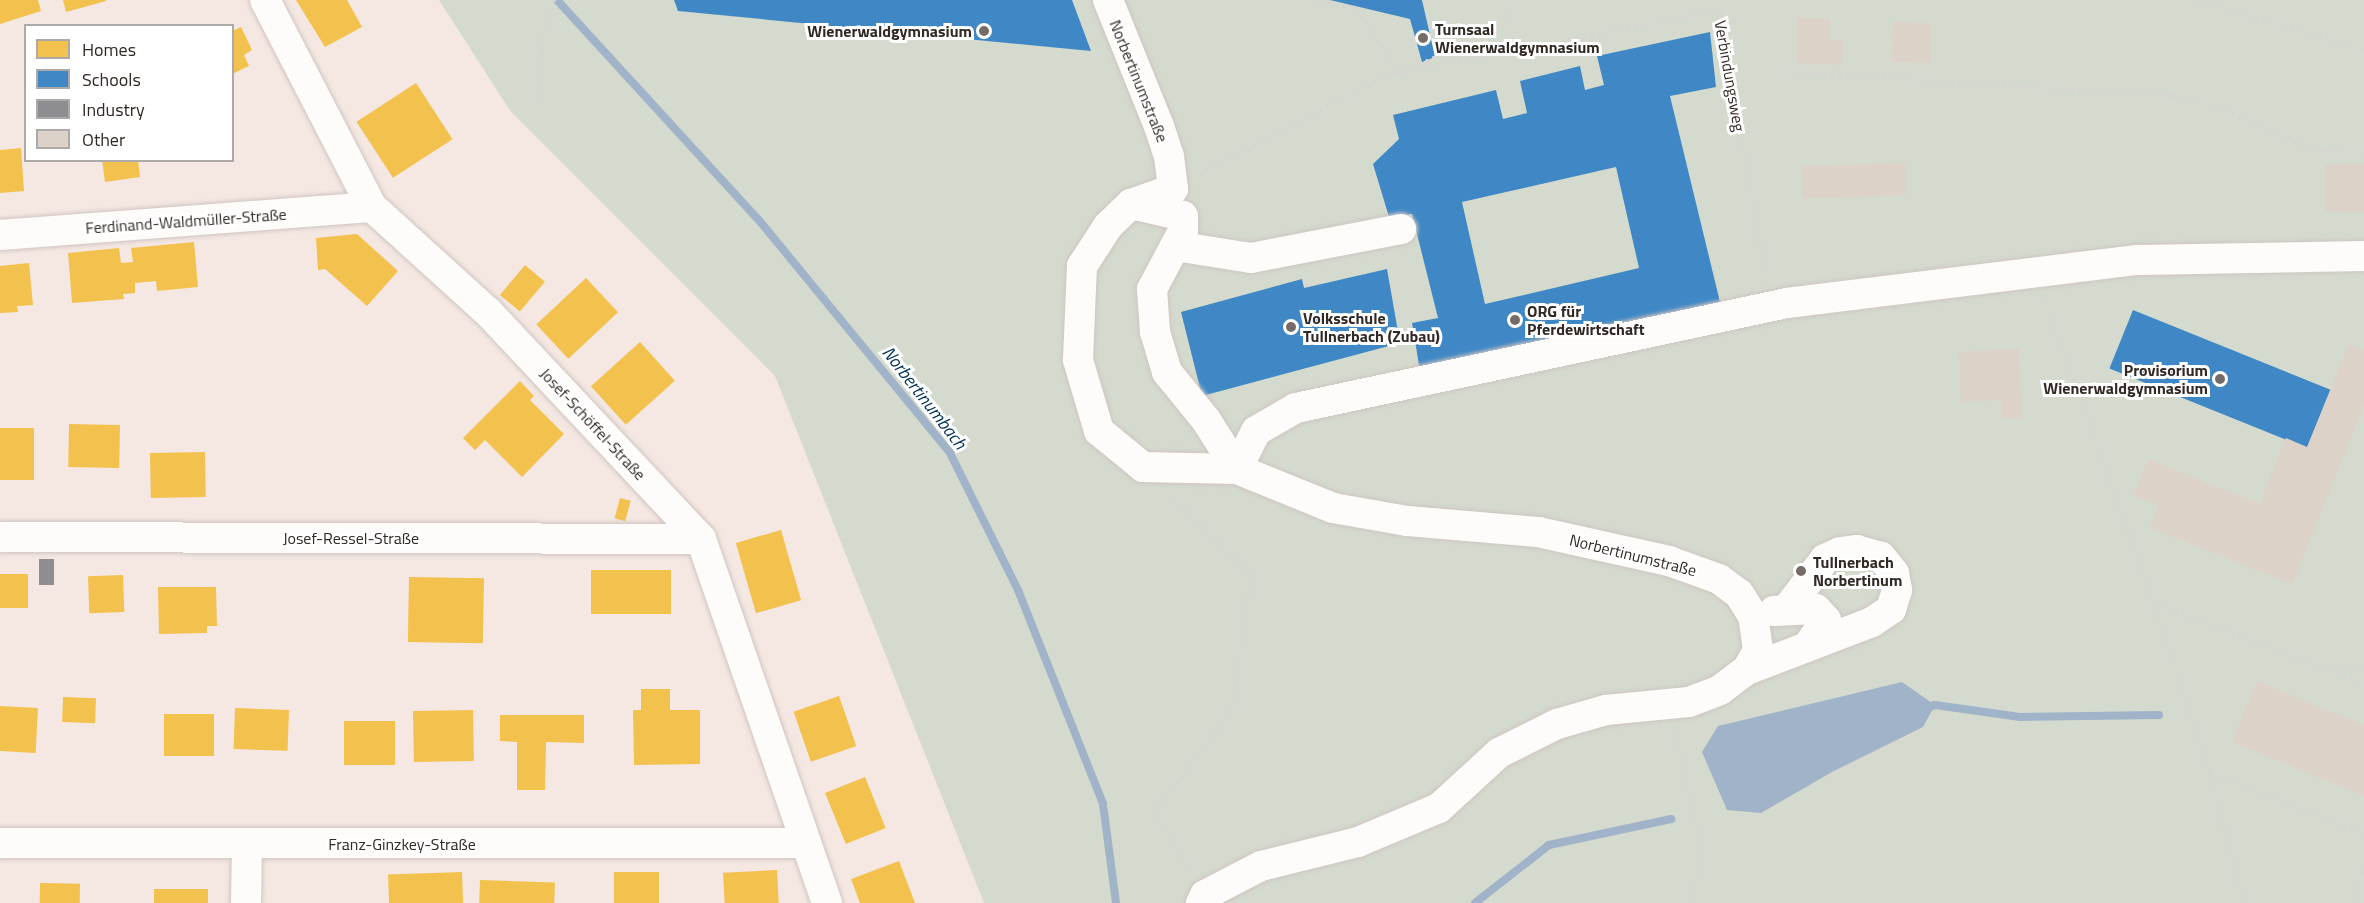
<!DOCTYPE html>
<meta charset="utf-8">
<style>
body{margin:0}
#map{position:relative;width:2364px;height:903px;overflow:hidden;background:#f5e8e2;font-family:"Titillium Web",sans-serif}
div>[style]{position:absolute}
[style*='--x']{left:calc(var(--x)*1px);top:calc(var(--y)*1px);width:calc(var(--w)*1px);rotate:calc(var(--a)*1deg)}
.green>*{inset:0;background:#d4dbce}
.water>*{inset:0;background:#a1b3c8}
.homes>*{inset:0;background:#f2c14e;transform-origin:0 0}
.schools>*{inset:0;background:#3f88c5;transform-origin:0 0}
.industry>*{inset:0;background:#8d8d92;transform-origin:0 0}
.stream>*{height:8px;margin:-4px;padding:0 4px;transform-origin:4px;border-radius:4px;background:#a1b3c8}
.building>*{inset:0;background:#dcd2c7;transform-origin:0 0}
.path>*{height:4px;margin-top:-2px;transform-origin:0;background:repeating-linear-gradient(90deg,#d8d4d3 0 3px,transparent 0 7.5px)}
.roads{filter:drop-shadow(0 0 2px #d0c5c1) drop-shadow(0 0 2px #d0c5c1)}
.minor>*{height:30px;margin:-15px;padding:0 15px;transform-origin:15px;border-radius:15px;background:#fefcfb}
.dots>*{width:16px;height:16px;translate:-50% -50%;box-sizing:border-box;border:3px solid #fff;border-radius:50%}
span{translate:-50% -50%;white-space:nowrap;text-align:center;line-height:1.15;-webkit-text-stroke:6px #fff;paint-order:stroke}
.poi-label{font-size:16px;color:#322925;font-weight:700}
.left{translate:0 -50%;text-align:left}
.right{translate:-100% -50%;text-align:right}
.street-label{font-size:16px;color:#322925}
.water-label{font-size:18px;color:#00325c;font-style:italic}
.legend{position:absolute;left:24px;top:24px;width:210px;height:138px;box-sizing:border-box;background:#fff;border:2px solid #ada9a8;margin:0;padding:8px 10px;list-style:none;font-size:18px;color:#322925}
.legend li{display:flex;align-items:center;gap:12px;height:30px}
.legend b{width:30px;border:2px solid #ada9a8}
</style>
<div id="map">
<div class="green">
<div style="clip-path:polygon(439px 0,2364px 0,2364px 903px,984px 903px,775px 376px,511px 112px)"></div>
</div>
<div class="water">
<div style="clip-path:polygon(1902px 682px,1935px 705px,1923px 727px,1832px 772px,1761px 813px,1727px 810px,1702px 752px,1718px 726px)"></div>
</div>
<div class="homes">
<div style="clip-path:polygon(0 0,38px 0,41px 11px,0 24px)"></div>
<div style="clip-path:polygon(63px 0,106px 0,106px 1px,66px 12px)"></div>
<div style="clip-path:polygon(296px 0,347px 0,362px 27px,325px 47px)"></div>
<div style="clip-path:polygon(241px 27px,252px 50px,244px 55px,249px 66px,232px 74px,232px 31px)"></div>
<div style="left:416px;top:83px;width:67px;height:71px;rotate:57deg"></div>
<div style="clip-path:polygon(21px 148px,24px 191px,0 193px,0 150px)"></div>
<div style="clip-path:polygon(102px 160px,138px 160px,140px 177px,105px 182px)"></div>
<div style="clip-path:polygon(357px 234px,398px 271px,367px 306px,325px 269px,318px 270px,316px 238px)"></div>
<div style="clip-path:polygon(194px 242px,198px 287px,157px 291px,156px 281px,135px 283px,135px 293px,123px 294px,124px 299px,72px 303px,68px 253px,119px 248px,121px 263px,133px 262px,131px 248px)"></div>
<div style="clip-path:polygon(29px 263px,33px 305px,17px 306px,18px 312px,0 313px,0 266px)"></div>
<div style="left:525px;top:265px;width:26px;height:39px;rotate:40deg"></div>
<div style="left:586px;top:278px;width:47px;height:68px;rotate:47deg"></div>
<div style="left:640px;top:342px;width:52px;height:66px;rotate:48deg"></div>
<div style="clip-path:polygon(520px 381px,534px 396px,530px 400px,564px 434px,522px 477px,485px 440px,475px 450px,463px 438px)"></div>
<div style="left:69px;top:424px;width:51px;height:43px;rotate:1deg"></div>
<div style="left:0;top:428px;width:34px;height:52px"></div>
<div style="left:205px;top:452px;width:45px;height:55px;rotate:89deg"></div>
<div style="left:620px;top:498px;width:11px;height:21px;rotate:15deg"></div>
<div style="left:781px;top:530px;width:73px;height:47px;rotate:74deg"></div>
<div style="left:591px;top:570px;width:80px;height:44px"></div>
<div style="left:28px;top:574px;width:34px;height:28px;rotate:90deg"></div>
<div style="left:123px;top:575px;width:37px;height:35px;rotate:88deg"></div>
<div style="left:409px;top:577px;width:75px;height:65px;rotate:1deg"></div>
<div style="clip-path:polygon(158px 587px,216px 587px,217px 626px,207px 626px,207px 633px,159px 634px)"></div>
<div style="clip-path:polygon(641px 689px,670px 689px,670px 710px,700px 710px,700px 764px,634px 765px,633px 710px,641px 710px)"></div>
<div style="left:839px;top:696px;width:53px;height:48px;rotate:71deg"></div>
<div style="left:63px;top:697px;width:33px;height:25px;rotate:2deg"></div>
<div style="left:0;top:706px;width:38px;height:45px;rotate:3deg"></div>
<div style="left:235px;top:708px;width:54px;height:41px;rotate:2deg"></div>
<div style="left:473px;top:710px;width:51px;height:60px;rotate:89deg"></div>
<div style="left:164px;top:714px;width:50px;height:42px"></div>
<div style="clip-path:polygon(500px 715px,584px 715px,584px 743px,546px 742px,545px 790px,517px 790px,517px 742px,500px 741px)"></div>
<div style="left:344px;top:721px;width:51px;height:44px"></div>
<div style="left:865px;top:777px;width:55px;height:43px;rotate:68deg"></div>
<div style="clip-path:polygon(899px 861px,915px 903px,860px 903px,851px 879px)"></div>
<div style="left:777px;top:870px;width:33px;height:54px;rotate:87deg"></div>
<div style="left:462px;top:872px;width:31px;height:74px;rotate:88deg"></div>
<div style="left:614px;top:872px;width:45px;height:31px"></div>
<div style="left:480px;top:880px;width:75px;height:23px;rotate:2deg"></div>
<div style="left:40px;top:883px;width:40px;height:20px;rotate:1deg"></div>
<div style="left:208px;top:889px;width:14px;height:54px;rotate:90deg"></div>
</div>
<div class="schools">
<div style="clip-path:polygon(674px 0,1072px 0,1091px 51px,678px 11px)"></div>
<div style="clip-path:polygon(1330px 0,1422px 0,1435px 57px,1422px 62px,1410px 19px)"></div>
<div style="clip-path:polygon(evenodd,1710px 32px,1716px 87px,1670px 96px,1720px 302px,1420px 371px,1412px 323px,1438px 318px,1412px 214px,1389px 217px,1373px 164px,1399px 139px,1393px 115px,1496px 90px,1503px 119px,1527px 113px,1520px 81px,1580px 66px,1585px 90px,1604px 85px,1597px 56px,1710px 32px,1616px 167px,1639px 268px,1485px 304px,1462px 202px,1616px 167px)"></div>
<div style="clip-path:polygon(1387px 269px,1400px 343px,1202px 396px,1181px 312px,1302px 279px,1304px 288px)"></div>
<div style="left:2133px;top:310px;width:213px;height:63px;rotate:22deg"></div>
</div>
<div class="industry">
<div style="left:39px;top:559px;width:15px;height:26px"></div>
</div>
<div class="stream">
<div style="--x:557;--y:0;--w:297;--a:47.5"></div>
<div style="--x:758;--y:219;--w:303;--a:50.6"></div>
<div style="--x:950;--y:453;--w:153;--a:63.6"></div>
<div style="--x:1018;--y:590;--w:230;--a:68.3"></div>
<div style="--x:1103;--y:804;--w:100;--a:82.5"></div>
<div style="--x:1927;--y:708;--w:9;--a:-21"></div>
<div style="--x:1935;--y:705;--w:86;--a:8"></div>
<div style="--x:2020;--y:717;--w:139;--a:-0.8"></div>
<div style="--x:1475;--y:903;--w:94;--a:-38.1"></div>
<div style="--x:1549;--y:845;--w:125;--a:-12"></div>
</div>
<div class="building">
<div style="clip-path:polygon(1798px 17px,1830px 19px,1829px 39px,1843px 40px,1842px 65px,1797px 63px)"></div>
<div style="left:1893px;top:22px;width:38px;height:40px;rotate:2deg"></div>
<div style="left:1905px;top:163px;width:32px;height:103px;rotate:88deg"></div>
<div style="left:2325px;top:164px;width:39px;height:48px"></div>
<div style="clip-path:polygon(2349px 344px,2364px 350px,2364px 405px,2292px 584px,2150px 528px,2159px 505px,2134px 495px,2148px 459px,2260px 504px,2286px 438px,2307px 447px)"></div>
<div style="clip-path:polygon(2019px 349px,2022px 418px,2002px 419px,2001px 400px,1961px 402px,1959px 352px)"></div>
<div style="clip-path:polygon(2257px 681px,2364px 725px,2364px 796px,2232px 742px)"></div>
</div>
<div class="path">
<div style="--x:1313;--y:0;--w:45;--a:11.6"></div>
<div style="--x:1357;--y:9;--w:77;--a:56.7"></div>
<div style="--x:1399;--y:73;--w:326;--a:-11"></div>
<div style="--x:1719;--y:11;--w:271;--a:80"></div>
<div style="--x:2197;--y:0;--w:174;--a:16.7"></div>
<div style="--x:1412;--y:68;--w:98;--a:-24.7"></div>
<div style="--x:1501;--y:27;--w:30;--a:-63"></div>
<div style="--x:1786;--y:72;--w:388;--a:3.5"></div>
<div style="--x:2173;--y:96;--w:46;--a:13.7"></div>
<div style="--x:2218;--y:107;--w:84;--a:24.7"></div>
<div style="--x:2294;--y:142;--w:33;--a:16"></div>
<div style="--x:2326;--y:151;--w:38;--a:2"></div>
<div style="--x:539;--y:103;--w:65;--a:-86.5"></div>
<div style="--x:543;--y:38;--w:40;--a:-74"></div>
<div style="--x:1200;--y:174;--w:196;--a:-28"></div>
<div style="--x:1373;--y:82;--w:28;--a:-19"></div>
<div style="--x:2045;--y:301;--w:321;--a:70.2"></div>
<div style="--x:2154;--y:603;--w:179;--a:71.8"></div>
<div style="--x:2210;--y:773;--w:166;--a:21.6"></div>
<div style="--x:1173;--y:498;--w:110;--a:45"></div>
<div style="--x:1251;--y:576;--w:135;--a:98.1"></div>
<div style="--x:1232;--y:710;--w:128;--a:127"></div>
<div style="--x:1155;--y:812;--w:69;--a:58.6"></div>
<div style="--x:2154;--y:603;--w:225;--a:21.1"></div>
<div style="--x:2338;--y:672;--w:27;--a:-13"></div>
<div style="--x:1676;--y:734;--w:127;--a:77.3"></div>
<div style="--x:1704;--y:858;--w:47;--a:108.4"></div>
<div style="--x:2210;--y:773;--w:134;--a:75.3"></div>
<div style="--x:2354;--y:903;--w:38;--a:-75"></div>
</div>
<div class="roads">
<div class="minor">
<div style="--x:265;--y:0;--w:233;--a:62.7"></div>
<div style="--x:372;--y:207;--w:156;--a:42.2"></div>
<div style="--x:488;--y:312;--w:311;--a:46.8"></div>
<div style="--x:701;--y:539;--w:385;--a:70.9"></div>
<div style="--x:1108;--y:0;--w:136;--a:68"></div>
<div style="--x:1159;--y:126;--w:32;--a:72"></div>
<div style="--x:1169;--y:156;--w:33;--a:83"></div>
<div style="--x:1173;--y:189;--w:45;--a:160.3"></div>
<div style="--x:0;--y:235;--w:373;--a:-4.3"></div>
<div style="--x:1175;--y:246;--w:77;--a:9"></div>
<div style="--x:1251;--y:258;--w:153;--a:-10.9"></div>
<div style="--x:1237;--y:469;--w:42;--a:-63.4"></div>
<div style="--x:1256;--y:431;--w:46;--a:-29.9"></div>
<div style="--x:1296;--y:408;--w:502;--a:-12.07"></div>
<div style="--x:1787;--y:303;--w:355;--a:-7"></div>
<div style="--x:2139;--y:260;--w:225;--a:-1"></div>
<div style="--x:0;--y:537;--w:701;--a:0.16"></div>
<div style="--x:1774;--y:611;--w:42;--a:-2.7"></div>
<div style="--x:1816;--y:609;--w:15;--a:48"></div>
<div style="--x:1826;--y:620;--w:32;--a:125"></div>
<div style="--x:1747;--y:670;--w:134;--a:-21"></div>
<div style="--x:1872;--y:622;--w:23;--a:-34"></div>
<div style="--x:1891;--y:609;--w:20;--a:-72"></div>
<div style="--x:1897;--y:590;--w:17;--a:-100"></div>
<div style="--x:1894;--y:573;--w:21;--a:-129"></div>
<div style="--x:1881;--y:557;--w:25;--a:-164"></div>
<div style="--x:1857;--y:550;--w:17;--a:173"></div>
<div style="--x:1840;--y:552;--w:17;--a:155"></div>
<div style="--x:1825;--y:559;--w:63;--a:127.2"></div>
<div style="--x:0;--y:843;--w:805;--a:0"></div>
<div style="--x:246;--y:903;--w:59;--a:-89"></div>
<div style="--x:1201;--y:903;--w:9;--a:-63"></div>
<div style="--x:1205;--y:895;--w:63;--a:-27.4"></div>
<div style="--x:1261;--y:866;--w:100;--a:-13.9"></div>
<div style="--x:1358;--y:842;--w:88;--a:-22.8"></div>
<div style="--x:1439;--y:808;--w:81;--a:-42.5"></div>
<div style="--x:1499;--y:753;--w:65;--a:-26.6"></div>
<div style="--x:1557;--y:724;--w:51;--a:-15.9"></div>
<div style="--x:1606;--y:710;--w:83;--a:-5.5"></div>
<div style="--x:1689;--y:702;--w:33;--a:-21"></div>
<div style="--x:1720;--y:690;--w:34;--a:-37"></div>
<div style="--x:1747;--y:670;--w:23;--a:-61"></div>
<div style="--x:1758;--y:650;--w:34;--a:-98"></div>
<div style="--x:1753;--y:616;--w:26;--a:-122"></div>
<div style="--x:1739;--y:594;--w:25;--a:-143"></div>
<div style="--x:1719;--y:579;--w:53;--a:-160.2"></div>
<div style="--x:1669;--y:561;--w:134;--a:-167.5"></div>
<div style="--x:1538;--y:532;--w:131;--a:-175.2"></div>
<div style="--x:1407;--y:521;--w:75;--a:-170"></div>
<div style="--x:1333;--y:508;--w:104;--a:-157.9"></div>
<div style="--x:1237;--y:469;--w:94;--a:-178.8"></div>
<div style="--x:1143;--y:467;--w:57;--a:-140.7"></div>
<div style="--x:1099;--y:431;--w:74;--a:-106.5"></div>
<div style="--x:1078;--y:360;--w:94;--a:-87.6"></div>
<div style="--x:1082;--y:266;--w:48;--a:-57"></div>
<div style="--x:1108;--y:226;--w:32;--a:-44"></div>
<div style="--x:1131;--y:204;--w:53;--a:13"></div>
<div style="--x:1183;--y:216;--w:15;--a:90"></div>
<div style="--x:1183;--y:231;--w:66;--a:118.1"></div>
<div style="--x:1152;--y:289;--w:43;--a:86"></div>
<div style="--x:1155;--y:332;--w:42;--a:73.3"></div>
<div style="--x:1167;--y:372;--w:62;--a:50.9"></div>
<div style="--x:1206;--y:420;--w:58;--a:57.7"></div>
</div>
</div>
<div class="dots">
<div style="left:984px;top:31px;background:#766c67"></div>
<div style="left:1423px;top:38px;background:#766c67"></div>
<div style="left:1515px;top:320px;background:#766c67"></div>
<div style="left:1291px;top:327px;background:#766c67"></div>
<div style="left:2220px;top:379px;background:#766c67"></div>
<div style="left:1801px;top:571px;background:#766c67"></div>
</div>
<div class="poi-label">
<span class="left" style="left:1435px;top:38px">Turnsaal<br>Wienerwaldgymnasium</span>
<span class="right" style="left:972px;top:31px">Wienerwaldgymnasium</span>
<span class="left" style="left:1527px;top:320px">ORG für<br>Pferdewirtschaft</span>
<span class="left" style="left:1303px;top:327px">Volksschule<br>Tullnerbach (Zubau)</span>
<span class="right" style="left:2208px;top:379px">Provisorium<br>Wienerwaldgymnasium</span>
<span class="left" style="left:1813px;top:571px">Tullnerbach<br>Norbertinum</span>
</div>
<div class="street-label">
<span style="left:1730px;top:76px;rotate:80deg">Verbindungsweg</span>
<span style="left:1139px;top:81px;rotate:68deg">Norbertinumstraße</span>
<span style="left:186px;top:221px;rotate:-4deg">Ferdinand-Waldmüller-Straße</span>
<span style="left:593px;top:424px;rotate:47deg">Josef-Schöffel-Straße</span>
<span style="left:351px;top:538px">Josef-Ressel-Straße</span>
<span style="left:1633px;top:555px;rotate:14deg">Norbertinumstraße</span>
<span style="left:402px;top:844px">Franz-Ginzkey-Straße</span>
</div>
<div class="water-label">
<span style="left:924px;top:398px;rotate:52deg">Norbertinumbach</span>
</div>
<ul class="legend">
<li><b style="height:16px;background:#f2c14e"></b>Homes</li>
<li><b style="height:16px;background:#3f88c5"></b>Schools</li>
<li><b style="height:16px;background:#8d8d92"></b>Industry</li>
<li><b style="height:16px;background:#dcd2c7"></b>Other</li>
</ul>
</div>
